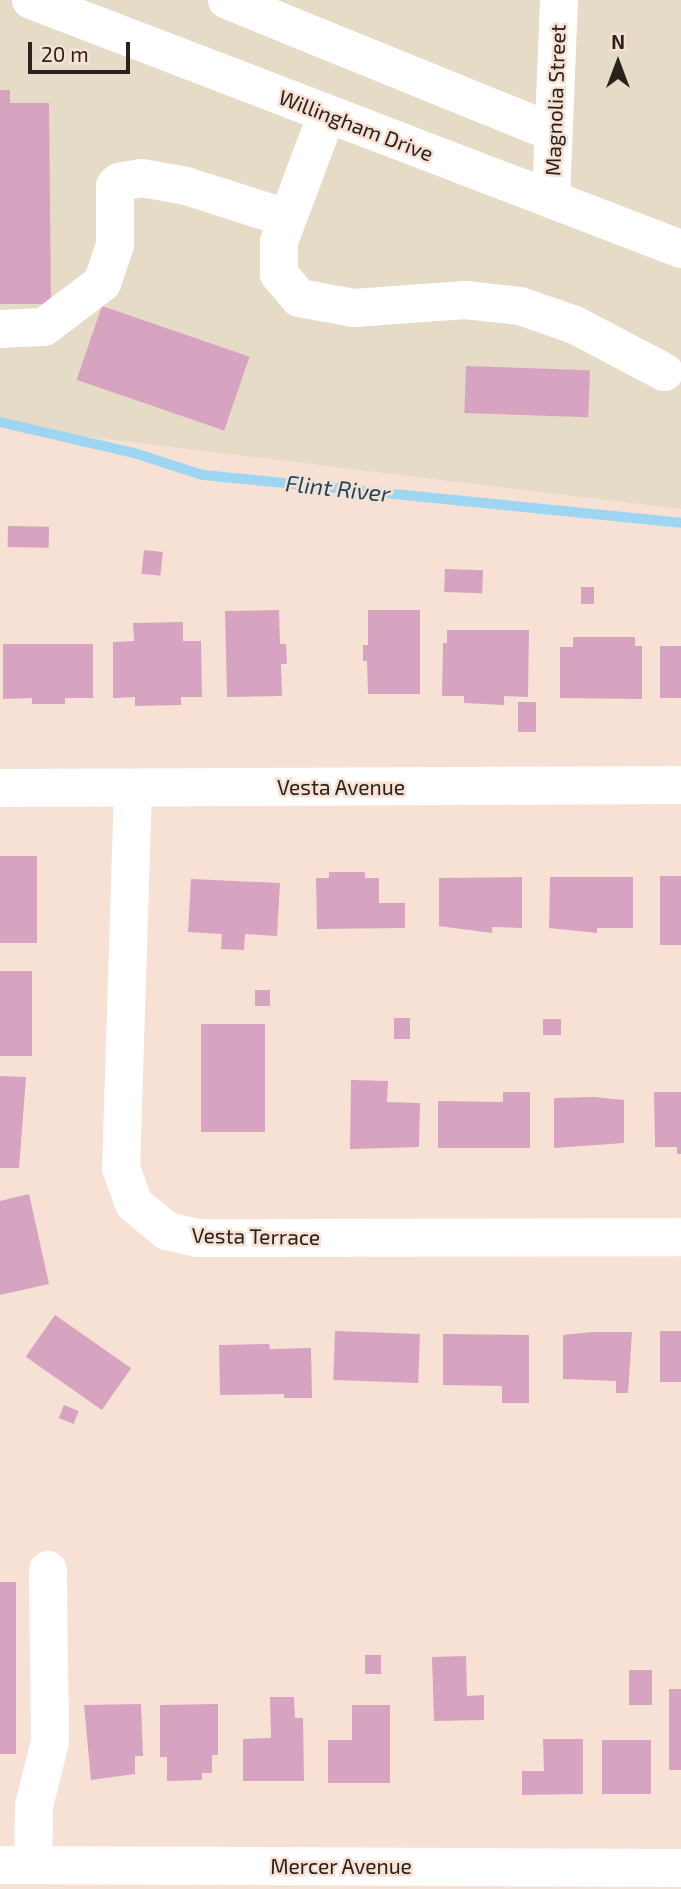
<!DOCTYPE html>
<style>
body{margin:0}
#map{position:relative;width:681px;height:1889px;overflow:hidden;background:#f7e1d4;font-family:"Exo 2",sans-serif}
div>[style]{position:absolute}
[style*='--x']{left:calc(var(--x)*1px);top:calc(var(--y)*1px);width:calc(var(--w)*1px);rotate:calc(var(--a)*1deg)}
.commercial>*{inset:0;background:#e5dbc6}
.stream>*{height:10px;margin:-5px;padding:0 5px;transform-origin:5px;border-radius:5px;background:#9dd5f3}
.building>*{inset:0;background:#d6a3c0;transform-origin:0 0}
.minor>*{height:38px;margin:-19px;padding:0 19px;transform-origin:19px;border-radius:19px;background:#fff}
span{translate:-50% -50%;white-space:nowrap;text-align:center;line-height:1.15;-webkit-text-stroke:5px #f7e1d4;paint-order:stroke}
.street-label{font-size:21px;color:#2a221d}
.water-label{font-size:23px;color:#1c485e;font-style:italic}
.north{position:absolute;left:583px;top:28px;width:70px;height:70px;-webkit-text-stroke:5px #f7e1d4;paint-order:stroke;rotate:0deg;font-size:19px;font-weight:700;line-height:28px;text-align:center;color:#2a221d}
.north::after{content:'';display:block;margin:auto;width:24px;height:32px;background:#2a221d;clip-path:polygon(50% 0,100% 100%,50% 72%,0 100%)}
.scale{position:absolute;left:28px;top:42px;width:102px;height:32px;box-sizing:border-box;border:4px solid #2a221d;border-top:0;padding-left:9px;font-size:21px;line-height:24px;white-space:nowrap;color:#2a221d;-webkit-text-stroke:5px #f7e1d4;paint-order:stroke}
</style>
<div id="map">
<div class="commercial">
<div style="clip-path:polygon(0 0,681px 0,681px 509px,0 426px)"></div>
</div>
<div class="stream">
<div style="--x:0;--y:422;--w:138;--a:13"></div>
<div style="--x:134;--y:453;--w:72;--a:17.7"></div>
<div style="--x:203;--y:475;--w:480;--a:5.7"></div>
</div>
<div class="building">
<div style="clip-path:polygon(0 90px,10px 90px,10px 103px,49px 103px,51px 304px,0 304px)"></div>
<div style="left:102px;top:306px;width:156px;height:78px;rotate:19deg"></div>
<div style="left:466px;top:366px;width:124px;height:47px;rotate:2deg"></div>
<div style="left:8px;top:526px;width:41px;height:21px;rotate:1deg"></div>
<div style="left:144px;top:550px;width:19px;height:24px;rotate:6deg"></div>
<div style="left:445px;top:569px;width:38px;height:23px;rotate:2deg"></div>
<div style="left:581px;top:587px;width:13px;height:17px"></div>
<div style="clip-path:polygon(279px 610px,280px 644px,286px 644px,287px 664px,281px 664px,282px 696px,227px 697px,225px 611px)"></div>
<div style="clip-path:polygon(368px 610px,420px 610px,420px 694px,368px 694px,367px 661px,363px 661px,363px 645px,368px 645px)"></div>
<div style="clip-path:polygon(183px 622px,183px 641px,201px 641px,202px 697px,181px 697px,181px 705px,135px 706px,135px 697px,113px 698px,113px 642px,134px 641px,133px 623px)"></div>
<div style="clip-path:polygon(447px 630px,529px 630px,528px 697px,504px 696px,504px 705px,464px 703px,464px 696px,442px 696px,443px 643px,447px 643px)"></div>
<div style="clip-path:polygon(573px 637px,635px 637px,635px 646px,642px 646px,642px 699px,560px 698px,560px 647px,573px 647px)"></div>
<div style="clip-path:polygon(3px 644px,93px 644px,93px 698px,65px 698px,65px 704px,32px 704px,32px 698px,3px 699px)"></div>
<div style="left:660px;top:646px;width:21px;height:52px"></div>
<div style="left:518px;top:702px;width:18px;height:30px"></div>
<div style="left:0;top:856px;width:37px;height:87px"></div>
<div style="clip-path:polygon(329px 872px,365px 872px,365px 878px,379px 878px,379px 903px,405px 903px,405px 928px,317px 929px,316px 878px,329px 878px)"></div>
<div style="left:660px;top:876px;width:21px;height:69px"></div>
<div style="clip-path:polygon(522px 877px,522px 928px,492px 927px,492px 933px,439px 926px,439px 878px)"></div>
<div style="clip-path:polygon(550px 877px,633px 877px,633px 928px,597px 928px,597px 933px,549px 928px)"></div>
<div style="clip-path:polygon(191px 879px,280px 883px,277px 936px,245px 934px,244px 950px,221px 949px,222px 934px,188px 932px)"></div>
<div style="left:0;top:971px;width:32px;height:85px"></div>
<div style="left:255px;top:990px;width:15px;height:16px"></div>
<div style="left:394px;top:1018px;width:16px;height:21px"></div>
<div style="left:543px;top:1019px;width:18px;height:16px"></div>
<div style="left:201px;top:1024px;width:64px;height:108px"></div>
<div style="clip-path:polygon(0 1076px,26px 1077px,19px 1168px,0 1168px)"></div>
<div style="clip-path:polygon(351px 1080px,388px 1081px,387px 1102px,420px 1103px,419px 1147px,350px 1149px)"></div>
<div style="clip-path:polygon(503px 1092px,530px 1092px,530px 1148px,438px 1148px,438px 1101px,503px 1102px)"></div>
<div style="clip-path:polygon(654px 1092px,681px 1092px,681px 1154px,677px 1154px,677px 1147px,655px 1147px)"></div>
<div style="clip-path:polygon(594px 1097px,624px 1100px,624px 1143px,554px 1148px,554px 1098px)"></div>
<div style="clip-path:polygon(29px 1194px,49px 1284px,0 1295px,0 1201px)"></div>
<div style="left:55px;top:1315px;width:93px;height:51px;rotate:35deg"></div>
<div style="left:335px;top:1331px;width:85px;height:49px;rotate:2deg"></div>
<div style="left:660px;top:1331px;width:21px;height:51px"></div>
<div style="clip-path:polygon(592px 1332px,632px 1332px,628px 1393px,616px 1393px,616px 1381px,563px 1379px,563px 1335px)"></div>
<div style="clip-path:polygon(443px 1334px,529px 1335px,529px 1403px,502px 1403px,502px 1386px,443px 1385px)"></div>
<div style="clip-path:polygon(269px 1344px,270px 1349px,311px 1348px,312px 1398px,284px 1398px,284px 1394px,220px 1395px,219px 1345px)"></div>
<div style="left:64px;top:1405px;width:16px;height:14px;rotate:22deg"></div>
<div style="left:0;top:1582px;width:16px;height:172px"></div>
<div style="left:365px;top:1655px;width:16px;height:19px"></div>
<div style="clip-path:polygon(466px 1656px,467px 1696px,484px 1695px,484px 1720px,434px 1721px,432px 1657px)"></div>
<div style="left:652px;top:1670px;width:35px;height:23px;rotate:90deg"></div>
<div style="left:669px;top:1689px;width:12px;height:81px"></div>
<div style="clip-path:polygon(270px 1697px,294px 1697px,295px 1718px,303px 1718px,304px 1781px,243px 1781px,243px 1739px,271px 1738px)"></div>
<div style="clip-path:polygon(141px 1704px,143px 1756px,135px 1756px,135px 1774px,91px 1780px,84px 1705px)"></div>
<div style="clip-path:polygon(218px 1704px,218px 1755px,212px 1755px,212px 1773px,202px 1773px,202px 1780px,167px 1781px,167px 1757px,160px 1757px,160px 1705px)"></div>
<div style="clip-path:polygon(352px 1705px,390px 1705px,390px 1783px,328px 1783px,328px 1740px,352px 1740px)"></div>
<div style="clip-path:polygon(543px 1739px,583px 1739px,583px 1794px,522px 1795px,522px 1771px,544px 1771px)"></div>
<div style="left:602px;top:1740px;width:49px;height:54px"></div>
</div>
<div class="minor">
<div style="--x:31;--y:0;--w:696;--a:20.96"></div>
<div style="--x:227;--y:0;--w:351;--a:22.1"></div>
<div style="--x:327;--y:114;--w:137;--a:110.6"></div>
<div style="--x:279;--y:242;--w:32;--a:90"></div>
<div style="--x:279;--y:274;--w:31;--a:50"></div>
<div style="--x:299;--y:298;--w:56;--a:10.3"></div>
<div style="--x:354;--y:308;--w:111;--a:-4.1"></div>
<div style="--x:465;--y:300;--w:55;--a:6.2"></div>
<div style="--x:520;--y:306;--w:58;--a:19.1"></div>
<div style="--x:575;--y:325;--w:101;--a:27.8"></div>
<div style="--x:551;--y:199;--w:199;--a:-87.7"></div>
<div style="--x:0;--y:329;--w:44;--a:-2.6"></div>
<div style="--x:44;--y:327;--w:73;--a:-37.2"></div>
<div style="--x:102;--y:283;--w:40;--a:-71.1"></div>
<div style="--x:115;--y:245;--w:59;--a:-90"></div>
<div style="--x:115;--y:186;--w:6;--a:-45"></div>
<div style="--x:119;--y:182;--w:23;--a:-10"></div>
<div style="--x:142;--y:178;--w:45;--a:10.3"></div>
<div style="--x:186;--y:186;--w:106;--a:17.6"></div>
<div style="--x:0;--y:788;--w:681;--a:-0.25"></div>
<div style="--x:133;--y:788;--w:380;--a:91.8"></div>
<div style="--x:121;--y:1168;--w:38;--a:70"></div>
<div style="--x:134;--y:1204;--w:43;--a:39.3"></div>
<div style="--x:167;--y:1231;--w:31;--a:13"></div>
<div style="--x:197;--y:1238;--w:484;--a:-0.1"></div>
<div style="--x:0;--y:1865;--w:681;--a:0.25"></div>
<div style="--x:33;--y:1865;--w:59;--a:-89"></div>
<div style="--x:34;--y:1806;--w:66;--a:-76"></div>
<div style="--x:50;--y:1742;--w:172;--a:-90.7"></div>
</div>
<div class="street-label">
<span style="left:555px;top:100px;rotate:-88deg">Magnolia Street</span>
<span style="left:356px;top:125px;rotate:21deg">Willingham Drive</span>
<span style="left:341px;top:787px">Vesta Avenue</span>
<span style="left:256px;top:1236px;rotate:1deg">Vesta Terrace</span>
<span style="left:341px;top:1866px">Mercer Avenue</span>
</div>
<div class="water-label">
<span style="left:338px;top:488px;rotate:6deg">Flint River</span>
</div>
<div class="north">N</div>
<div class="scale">20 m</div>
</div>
